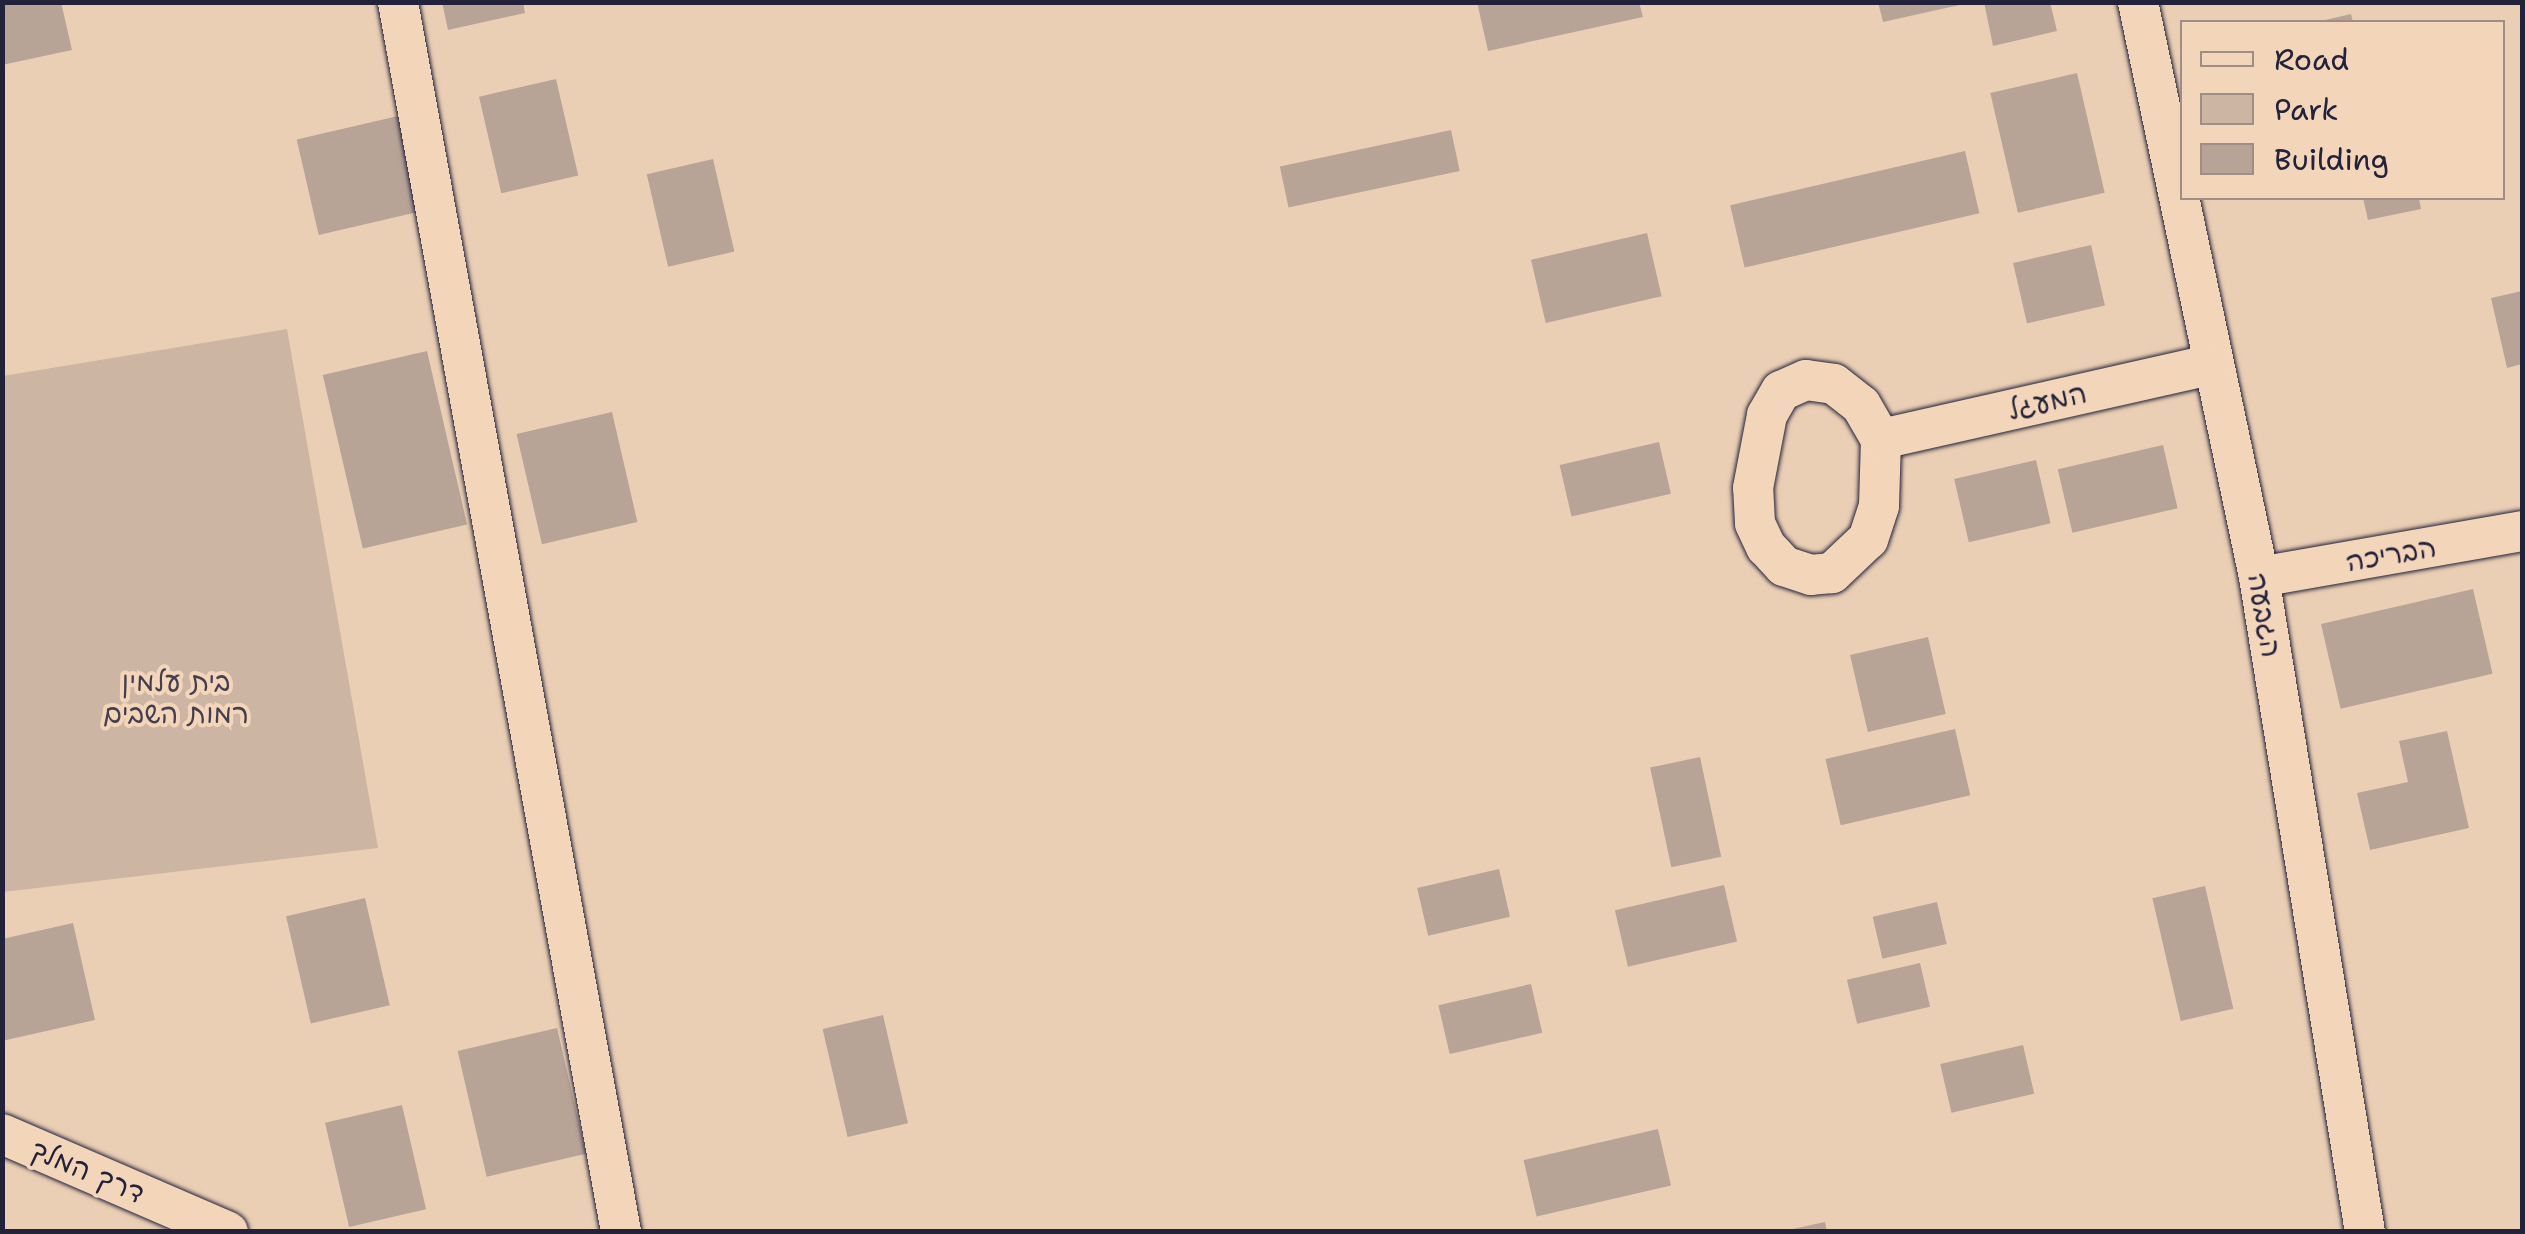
<!DOCTYPE html>
<meta charset="utf-8">
<style>
body{margin:0}
#map{position:relative;width:2525px;height:1234px;overflow:hidden;background:#ebcfb5;font-family:"Shantell Sans","Playpen Sans Hebrew",sans-serif}
div>[style]{position:absolute}
[style*='--x']{left:calc(var(--x)*1px);top:calc(var(--y)*1px);width:calc(var(--w)*1px);rotate:calc(var(--a)*1deg)}
.green>*{inset:0;background:#cdb5a3}
.building>*{inset:0;background:#b8a497;transform-origin:0 0}
.roads{filter:drop-shadow(0 0 2px #22223b) drop-shadow(0 0 2px #22223b)}
.minor>*{height:40px;margin:-20px;padding:0 20px;transform-origin:20px;border-radius:20px;background:#f3d6ba}
span{translate:-50% -50%;white-space:nowrap;text-align:center;line-height:1.15;-webkit-text-stroke:8px #f3d6ba;paint-order:stroke}
.street-label{font-size:28px;color:#22223b}
.park-label{font-size:28px;color:#443f50}
.frame{position:absolute;inset:0;border:5px solid #22223b;pointer-events:none}
.legend{position:absolute;left:2180px;top:20px;width:325px;height:180px;box-sizing:border-box;background:#f3d6ba;border:2px solid #9f8e87;margin:0;padding:12px 18px;list-style:none;font-size:30px;color:#22223b}
.legend li{display:flex;align-items:center;gap:20px;height:50px}
.legend b{width:50px;border:2px solid #9f8e87}
</style>
<div id="map">
<div class="green">
<div style="clip-path:polygon(287px 329px,378px 848px,3px 892px,3px 376px)"></div>
</div>
<div class="building">
<div style="clip-path:polygon(2px 2px,61px 2px,72px 50px,2px 65px)"></div>
<div style="clip-path:polygon(442px 2px,523px 2px,525px 13px,448px 30px)"></div>
<div style="clip-path:polygon(1477px 2px,1639px 2px,1643px 17px,1488px 51px)"></div>
<div style="clip-path:polygon(1878px 2px,1964px 2px,1964px 4px,1883px 22px)"></div>
<div style="clip-path:polygon(1984px 2px,2050px 2px,2057px 31px,1993px 46px)"></div>
<div style="clip-path:polygon(2351px 14px,2353px 22px,2321px 22px,2321px 21px)"></div>
<div style="left:2077px;top:73px;width:123px;height:89px;rotate:77deg"></div>
<div style="left:556px;top:79px;width:99px;height:79px;rotate:77deg"></div>
<div style="left:398px;top:116px;width:98px;height:104px;rotate:77deg"></div>
<div style="left:1451px;top:130px;width:42px;height:175px;rotate:78deg"></div>
<div style="left:1965px;top:151px;width:64px;height:241px;rotate:77deg"></div>
<div style="left:713px;top:159px;width:95px;height:68px;rotate:77deg"></div>
<div style="clip-path:polygon(2363px 198px,2419px 198px,2421px 209px,2368px 220px)"></div>
<div style="left:1647px;top:233px;width:65px;height:119px;rotate:77deg"></div>
<div style="left:2091px;top:245px;width:62px;height:80px;rotate:77deg"></div>
<div style="clip-path:polygon(2522px 291px,2522px 364px,2507px 368px,2491px 298px)"></div>
<div style="left:427px;top:351px;width:178px;height:107px;rotate:77deg"></div>
<div style="left:612px;top:412px;width:113px;height:98px;rotate:77deg"></div>
<div style="left:1659px;top:442px;width:53px;height:102px;rotate:77deg"></div>
<div style="left:2163px;top:445px;width:65px;height:108px;rotate:77deg"></div>
<div style="left:2036px;top:460px;width:65px;height:84px;rotate:77deg"></div>
<div style="left:2473px;top:589px;width:87px;height:156px;rotate:77deg"></div>
<div style="left:1928px;top:637px;width:79px;height:80px;rotate:77deg"></div>
<div style="left:1955px;top:729px;width:68px;height:133px;rotate:77deg"></div>
<div style="clip-path:polygon(2447px 731px,2469px 828px,2370px 850px,2357px 793px,2408px 782px,2399px 741px)"></div>
<div style="left:1700px;top:757px;width:102px;height:51px;rotate:78deg"></div>
<div style="left:1499px;top:869px;width:49px;height:84px;rotate:77deg"></div>
<div style="left:1724px;top:885px;width:58px;height:112px;rotate:77deg"></div>
<div style="left:2205px;top:886px;width:126px;height:54px;rotate:77deg"></div>
<div style="left:365px;top:898px;width:110px;height:81px;rotate:77deg"></div>
<div style="left:1937px;top:902px;width:43px;height:66px;rotate:77deg"></div>
<div style="clip-path:polygon(73px 923px,95px 1020px,2px 1041px,2px 939px)"></div>
<div style="left:1920px;top:963px;width:45px;height:75px;rotate:77deg"></div>
<div style="left:1531px;top:984px;width:50px;height:95px;rotate:77deg"></div>
<div style="left:883px;top:1015px;width:111px;height:62px;rotate:77deg"></div>
<div style="left:557px;top:1028px;width:129px;height:102px;rotate:77deg"></div>
<div style="left:2023px;top:1045px;width:50px;height:85px;rotate:77deg"></div>
<div style="left:402px;top:1105px;width:107px;height:79px;rotate:77deg"></div>
<div style="left:1658px;top:1129px;width:58px;height:138px;rotate:77deg"></div>
<div style="clip-path:polygon(1825px 1222px,1827px 1232px,1788px 1232px,1788px 1230px)"></div>
</div>
<div class="roads">
<div class="minor">
<div style="--x:398;--y:2;--w:1250;--a:79.72"></div>
<div style="--x:2138;--y:2;--w:588;--a:78.12"></div>
<div style="--x:2259;--y:577;--w:664;--a:80.81"></div>
<div style="--x:1806;--y:380;--w:28;--a:8"></div>
<div style="--x:1834;--y:384;--w:34;--a:38"></div>
<div style="--x:1861;--y:405;--w:39;--a:60"></div>
<div style="--x:1881;--y:439;--w:67;--a:91.7"></div>
<div style="--x:1879;--y:506;--w:35;--a:108"></div>
<div style="--x:1868;--y:539;--w:50;--a:136.6"></div>
<div style="--x:1832;--y:573;--w:21;--a:175"></div>
<div style="--x:1811;--y:575;--w:28;--a:-162"></div>
<div style="--x:1784;--y:566;--w:26;--a:-133"></div>
<div style="--x:1766;--y:547;--w:26;--a:-115"></div>
<div style="--x:1755;--y:523;--w:35;--a:-93"></div>
<div style="--x:1753;--y:488;--w:74;--a:-79.1"></div>
<div style="--x:1767;--y:415;--w:28;--a:-60"></div>
<div style="--x:1781;--y:391;--w:27;--a:-24"></div>
<div style="--x:1881;--y:439;--w:341;--a:-12.7"></div>
<div style="--x:2259;--y:577;--w:267;--a:-9.9"></div>
<div style="--x:2;--y:1134;--w:246;--a:23.4"></div>
</div>
</div>
<div class="street-label">
<span style="left:2047px;top:401px;rotate:-13deg">המעגל</span>
<span style="left:2391px;top:554px;rotate:-10deg">הבריכה</span>
<span style="left:2265px;top:615px;rotate:80deg">הגבעה</span>
<span style="left:88px;top:1171px;rotate:23deg">דרך המלך</span>
</div>
<div class="park-label">
<span style="left:176px;top:697px">בית עלמין<br>רמות השבים</span>
</div>
<div class="frame"></div>
<ul class="legend">
<li><b style="height:12px;background:#f3d6ba"></b>Road</li>
<li><b style="height:28px;background:#cdb5a3"></b>Park</li>
<li><b style="height:28px;background:#b8a497"></b>Building</li>
</ul>
</div>
